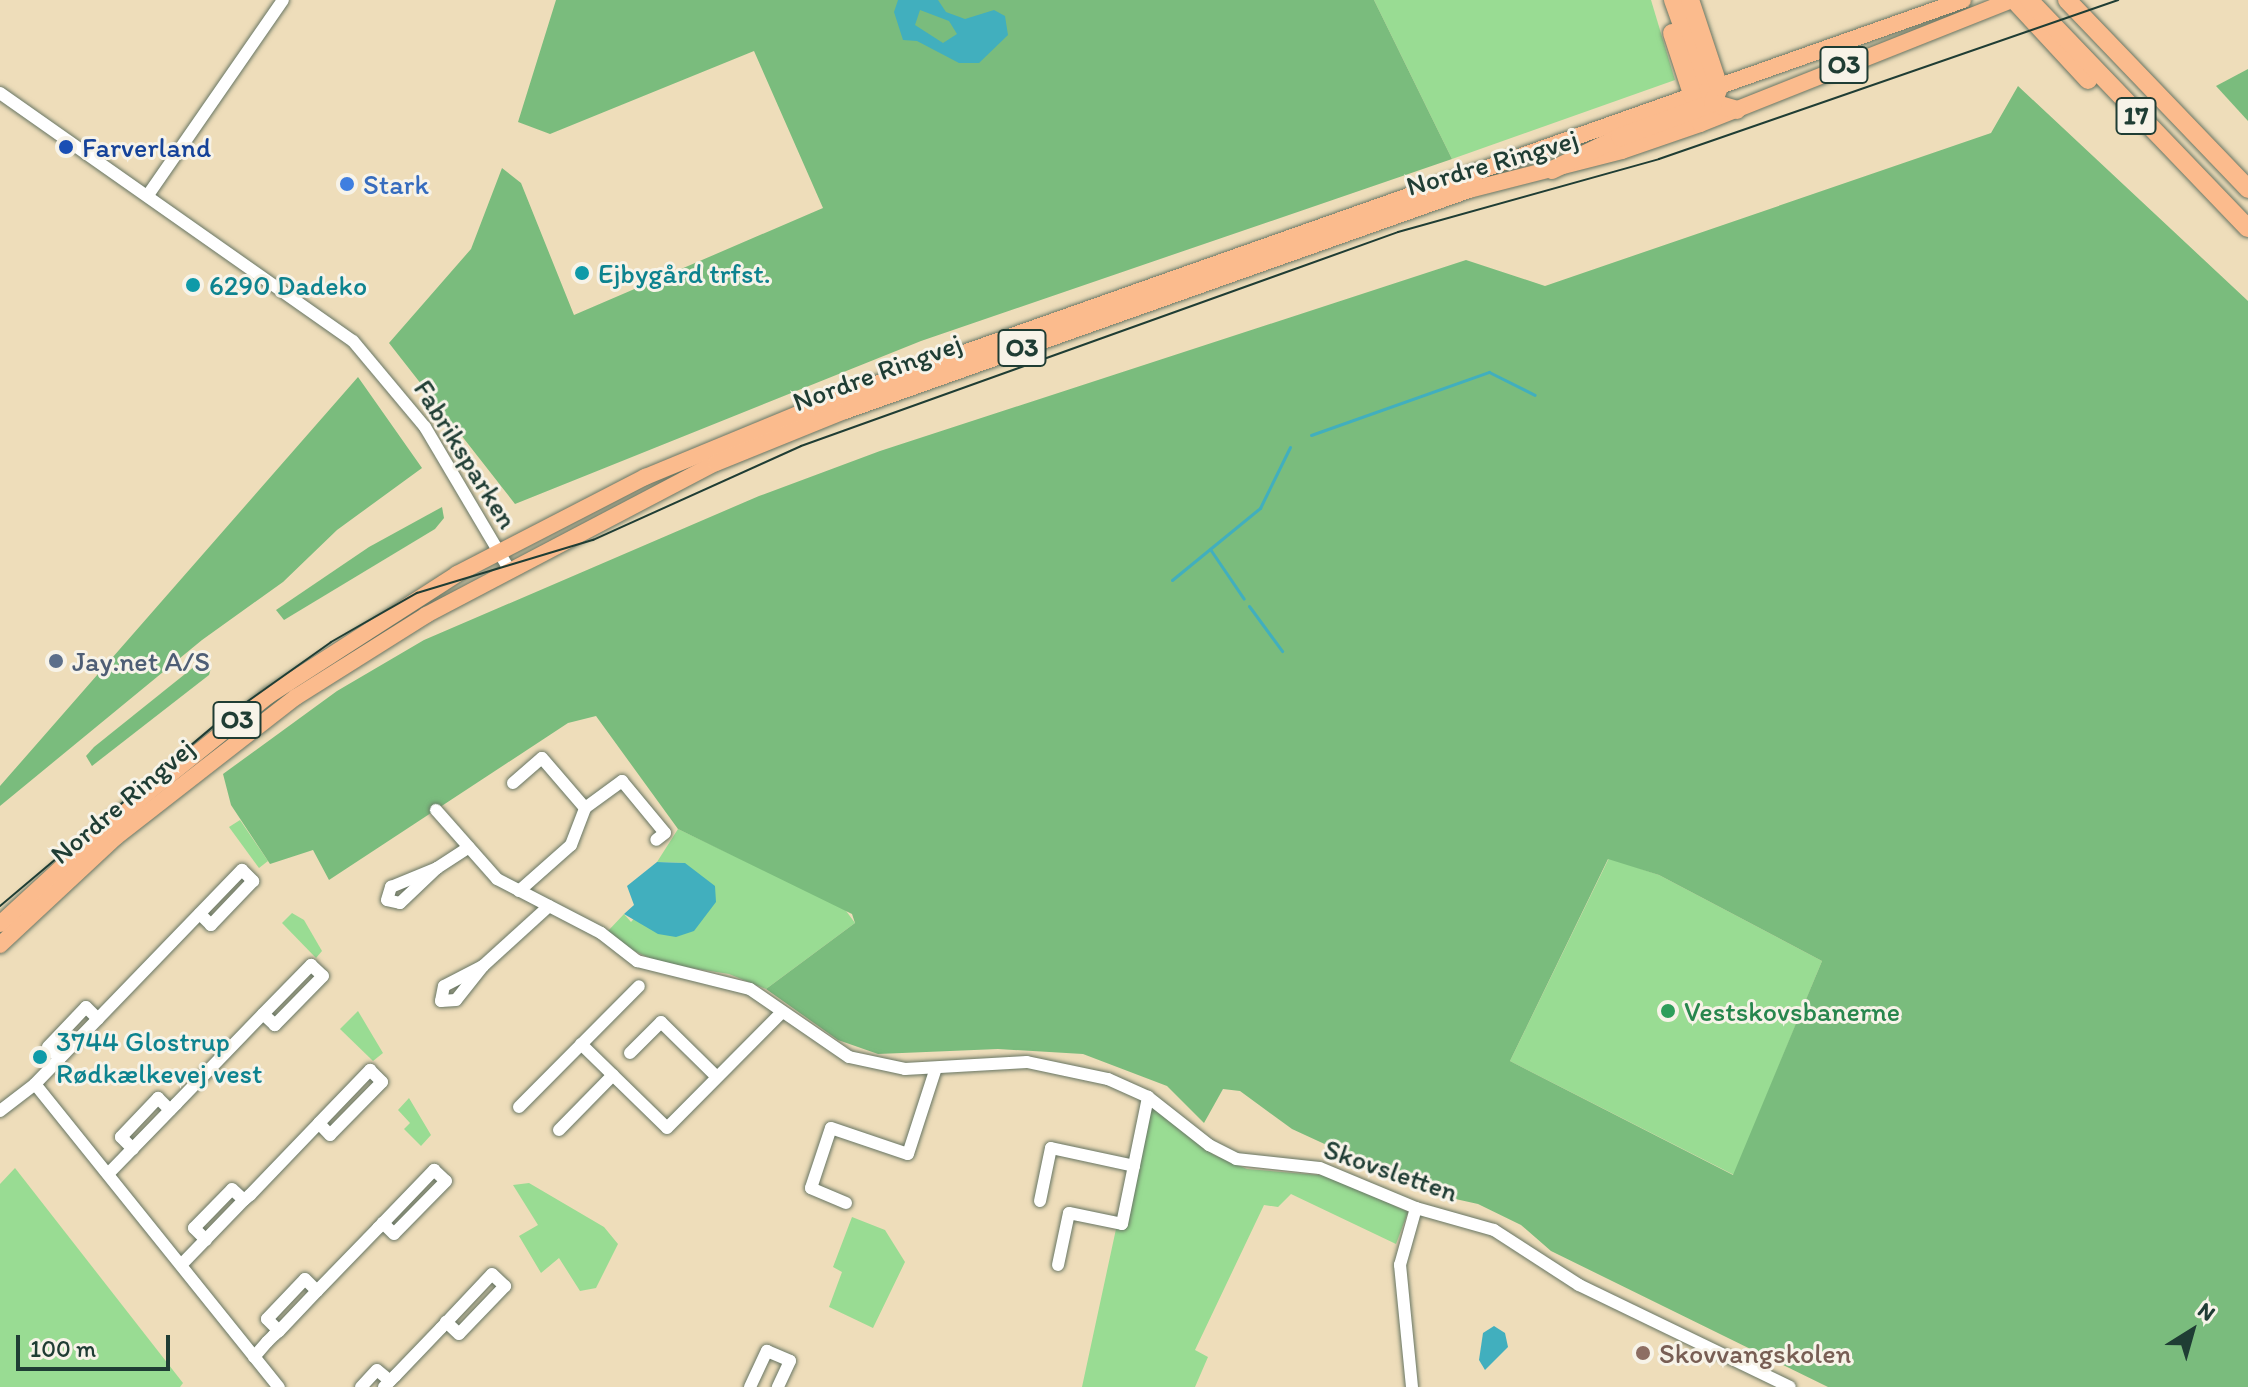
<!DOCTYPE html>
<meta charset="utf-8">
<style>
body{margin:0}
#map{position:relative;width:2248px;height:1387px;overflow:hidden;background:#eeddba;font-family:Itim,sans-serif}
div>[style]{position:absolute}
[style*='--x']{left:calc(var(--x)*1px);top:calc(var(--y)*1px);width:calc(var(--w)*1px);rotate:calc(var(--a)*1deg)}
.green>*{inset:0;background:#99dc93}
.forest>*{inset:0;background:#7abc7d}
.water>*{inset:0;background:#41afbe}
.stream>*{height:3px;margin:-1.5px;padding:0 1.5px;transform-origin:1.5px;border-radius:1.5px;background:#41afbe}
.roads{filter:drop-shadow(0 0 2px #677563) drop-shadow(0 0 2px #677563)}
.minor>*{height:12px;margin:-6px;padding:0 6px;transform-origin:6px;border-radius:6px;background:#fff}
.major>*{height:16px;margin:-8px;padding:0 8px;transform-origin:8px;border-radius:8px;background:#fbbb8d}
.highway>*{height:18px;margin:-9px;padding:0 9px;transform-origin:9px;border-radius:9px;background:#fbbb8d}
.tram>*{height:2px;margin:-1px;padding:0 1px;transform-origin:1px;border-radius:1px;background:#1f3d34}
.dots>*{width:22px;height:22px;translate:-50% -50%;box-sizing:border-box;border:4px solid #f7f3e8;border-radius:50%}
span{translate:-50% -50%;white-space:nowrap;text-align:center;line-height:1.15;-webkit-text-stroke:6px #f7f3e8;paint-order:stroke}
.shield-label span{padding:2px 6px;background:#f7f3e8;border:2px solid;border-radius:6px;-webkit-text-stroke-width:0}
.shield-label{font-size:26px;color:#1f3d34;font-weight:700}
.transit-label{font-size:28px;color:#164399}
.left{translate:0 -50%;text-align:left}
.street-label{font-size:28px;color:#1f3d34}
.shop-label{font-size:28px;color:#366cbe}
.culture-label{font-size:28px;color:#0d838f}
.service-label{font-size:28px;color:#4e5e75}
.leisure-label{font-size:28px;color:#27864d}
.education-label{font-size:28px;color:#785e54}
.north{position:absolute;left:2152px;top:1291px;width:80px;height:80px;-webkit-text-stroke:6px #f7f3e8;paint-order:stroke;rotate:37deg;font-size:22px;font-weight:700;line-height:32px;text-align:center;color:#1f3d34}
.north::after{content:'';display:block;margin:auto;width:28px;height:36px;background:#1f3d34;clip-path:polygon(50% 0,100% 100%,50% 72%,0 100%)}
.scale{position:absolute;left:16px;top:1335px;width:154px;height:36px;box-sizing:border-box;border:4px solid #1f3d34;border-top:0;padding-left:10px;font-size:24px;line-height:28px;white-space:nowrap;color:#1f3d34;-webkit-text-stroke:6px #f7f3e8;paint-order:stroke}
</style>
<div id="map">
<div class="green">
<div style="clip-path:polygon(1374px 0,1651px 0,1675px 80px,1452px 159px)"></div>
<div style="clip-path:polygon(240px 820px,268px 861px,259px 868px,229px 827px)"></div>
<div style="clip-path:polygon(678px 829px,844px 908px,855px 923px,766px 989px,729px 974px,660px 963px,624px 946px,608px 931px,624px 914px,631px 922px,685px 863px,657px 862px)"></div>
<div style="clip-path:polygon(1609px 858px,1659px 875px,1822px 961px,1734px 1175px,1510px 1061px)"></div>
<div style="clip-path:polygon(292px 913px,304px 920px,322px 951px,316px 958px,282px 923px)"></div>
<div style="clip-path:polygon(358px 1011px,383px 1053px,373px 1061px,340px 1029px)"></div>
<div style="clip-path:polygon(409px 1098px,431px 1135px,421px 1146px,404px 1129px,410px 1123px,398px 1110px)"></div>
<div style="clip-path:polygon(1151px 1107px,1214px 1155px,1247px 1169px,1330px 1176px,1408px 1212px,1396px 1244px,1291px 1194px,1278px 1207px,1264px 1205px,1195px 1350px,1208px 1357px,1195px 1387px,1082px 1387px,1116px 1229px,1125px 1228px)"></div>
<div style="clip-path:polygon(15px 1168px,183px 1383px,180px 1387px,0 1387px,0 1184px)"></div>
<div style="clip-path:polygon(529px 1183px,604px 1227px,618px 1244px,596px 1288px,580px 1291px,559px 1258px,541px 1273px,519px 1236px,538px 1225px,513px 1185px)"></div>
<div style="clip-path:polygon(852px 1217px,885px 1230px,905px 1262px,873px 1328px,829px 1307px,842px 1272px,833px 1267px)"></div>
</div>
<div class="forest">
<div style="clip-path:polygon(556px 0,1374px 0,1452px 159px,921px 341px,515px 504px,389px 343px,471px 249px,502px 168px,521px 183px,574px 315px,823px 208px,754px 51px,550px 134px,518px 122px)"></div>
<div style="clip-path:polygon(2248px 69px,2248px 121px,2216px 86px)"></div>
<div style="clip-path:polygon(evenodd,2018px 86px,2248px 301px,2248px 1387px,1828px 1387px,1551px 1251px,1521px 1225px,1478px 1204px,1433px 1194px,1292px 1129px,1240px 1091px,1223px 1089px,1204px 1123px,1167px 1086px,1083px 1054px,998px 1049px,878px 1054px,838px 1040px,766px 989px,855px 923px,852px 914px,678px 829px,596px 716px,568px 723px,329px 880px,313px 850px,270px 864px,231px 805px,223px 774px,337px 691px,424px 640px,759px 496px,880px 451px,1466px 260px,1545px 286px,1991px 133px,2018px 86px,1608px 859px,1659px 875px,1822px 961px,1733px 1175px,1510px 1061px,1608px 859px)"></div>
<div style="clip-path:polygon(358px 377px,422px 468px,337px 530px,283px 582px,202px 640px,0 806px,0 786px)"></div>
<div style="clip-path:polygon(442px 507px,444px 518px,435px 529px,284px 620px,276px 610px,369px 547px)"></div>
<div style="clip-path:polygon(200px 662px,211px 668px,209px 675px,92px 766px,86px 756px,94px 747px)"></div>
</div>
<div class="water">
<div style="clip-path:polygon(evenodd,898px 0,938px 0,946px 12px,965px 19px,994px 10px,1005px 16px,1008px 35px,979px 63px,959px 63px,917px 41px,903px 40px,894px 12px,898px 0,920px 10px,949px 21px,957px 34px,943px 43px,915px 25px,920px 10px)"></div>
<div style="clip-path:polygon(657px 862px,685px 863px,715px 886px,716px 902px,694px 931px,676px 937px,658px 934px,624px 914px,634px 905px,627px 886px)"></div>
<div style="clip-path:polygon(1494px 1326px,1505px 1333px,1508px 1347px,1485px 1370px,1479px 1360px,1483px 1333px)"></div>
</div>
<div class="stream">
<div style="--x:1311;--y:435;--w:189;--a:-19.5"></div>
<div style="--x:1489;--y:372;--w:51;--a:26.6"></div>
<div style="--x:1210;--y:549;--w:60;--a:55.8"></div>
<div style="--x:1172;--y:580;--w:114;--a:-39.3"></div>
<div style="--x:1260;--y:508;--w:68;--a:-63.8"></div>
<div style="--x:1249;--y:606;--w:56;--a:53.7"></div>
</div>
<div class="roads">
<div class="minor">
<div style="--x:0;--y:93;--w:431;--a:35.1"></div>
<div style="--x:353;--y:341;--w:112;--a:50.1"></div>
<div style="--x:425;--y:427;--w:165;--a:59.4"></div>
<div style="--x:148;--y:195;--w:237;--a:-55.3"></div>
<div style="--x:513;--y:783;--w:38;--a:-41"></div>
<div style="--x:542;--y:758;--w:66;--a:49.3"></div>
<div style="--x:436;--y:810;--w:92;--a:48.5"></div>
<div style="--x:497;--y:879;--w:117;--a:27.4"></div>
<div style="--x:601;--y:933;--w:46;--a:37.9"></div>
<div style="--x:637;--y:961;--w:116;--a:13.9"></div>
<div style="--x:750;--y:989;--w:120;--a:34.5"></div>
<div style="--x:849;--y:1057;--w:57;--a:12.1"></div>
<div style="--x:905;--y:1069;--w:122;--a:-3.3"></div>
<div style="--x:1027;--y:1062;--w:83;--a:11.9"></div>
<div style="--x:1108;--y:1079;--w:44;--a:24.2"></div>
<div style="--x:1148;--y:1097;--w:78;--a:38.2"></div>
<div style="--x:1209;--y:1145;--w:30;--a:27"></div>
<div style="--x:1236;--y:1159;--w:84;--a:6.1"></div>
<div style="--x:1320;--y:1168;--w:104;--a:22.6"></div>
<div style="--x:1416;--y:1208;--w:81;--a:15.8"></div>
<div style="--x:1494;--y:1230;--w:101;--a:32.9"></div>
<div style="--x:1579;--y:1285;--w:234;--a:25.8"></div>
<div style="--x:437;--y:868;--w:51;--a:136.6"></div>
<div style="--x:400;--y:903;--w:13;--a:-167"></div>
<div style="--x:387;--y:900;--w:14;--a:-73"></div>
<div style="--x:391;--y:887;--w:50;--a:-22.4"></div>
<div style="--x:437;--y:868;--w:38;--a:-33"></div>
<div style="--x:519;--y:891;--w:69;--a:-41.5"></div>
<div style="--x:571;--y:845;--w:40;--a:-69"></div>
<div style="--x:585;--y:808;--w:46;--a:-36.1"></div>
<div style="--x:622;--y:781;--w:67;--a:50.4"></div>
<div style="--x:665;--y:833;--w:11;--a:142"></div>
<div style="--x:483;--y:966;--w:43;--a:128.5"></div>
<div style="--x:456;--y:1000;--w:15;--a:176"></div>
<div style="--x:441;--y:1001;--w:15;--a:-79"></div>
<div style="--x:444;--y:986;--w:44;--a:-27.1"></div>
<div style="--x:483;--y:966;--w:89;--a:-42.3"></div>
<div style="--x:581;--y:1044;--w:120;--a:44.3"></div>
<div style="--x:667;--y:1128;--w:163;--a:-45.2"></div>
<div style="--x:630;--y:1053;--w:44;--a:-45"></div>
<div style="--x:661;--y:1022;--w:78;--a:44.5"></div>
<div style="--x:60;--y:1058;--w:16;--a:-137"></div>
<div style="--x:48;--y:1047;--w:55;--a:-46.5"></div>
<div style="--x:86;--y:1007;--w:17;--a:45"></div>
<div style="--x:35;--y:1084;--w:389;--a:51.2"></div>
<div style="--x:519;--y:1107;--w:170;--a:-45.2"></div>
<div style="--x:0;--y:1111;--w:44;--a:-37.6"></div>
<div style="--x:35;--y:1084;--w:298;--a:-46"></div>
<div style="--x:242;--y:870;--w:16;--a:45"></div>
<div style="--x:253;--y:881;--w:61;--a:133.7"></div>
<div style="--x:211;--y:925;--w:16;--a:-135"></div>
<div style="--x:559;--y:1130;--w:77;--a:-45.5"></div>
<div style="--x:133;--y:1149;--w:17;--a:-135"></div>
<div style="--x:121;--y:1137;--w:54;--a:-46.5"></div>
<div style="--x:158;--y:1098;--w:17;--a:45"></div>
<div style="--x:108;--y:1174;--w:98;--a:-45.8"></div>
<div style="--x:176;--y:1104;--w:125;--a:-46"></div>
<div style="--x:263;--y:1014;--w:69;--a:-45.6"></div>
<div style="--x:311;--y:965;--w:16;--a:43"></div>
<div style="--x:323;--y:976;--w:69;--a:134.4"></div>
<div style="--x:275;--y:1025;--w:16;--a:-137"></div>
<div style="--x:1040;--y:1201;--w:54;--a:-78.3"></div>
<div style="--x:1051;--y:1148;--w:85;--a:12.2"></div>
<div style="--x:846;--y:1203;--w:38;--a:-157"></div>
<div style="--x:811;--y:1188;--w:63;--a:-71.6"></div>
<div style="--x:831;--y:1128;--w:81;--a:18.7"></div>
<div style="--x:908;--y:1154;--w:90;--a:-72"></div>
<div style="--x:206;--y:1240;--w:17;--a:-135"></div>
<div style="--x:194;--y:1228;--w:54;--a:-45.7"></div>
<div style="--x:232;--y:1189;--w:16;--a:43"></div>
<div style="--x:181;--y:1265;--w:91;--a:-45.9"></div>
<div style="--x:244;--y:1200;--w:8;--a:-40"></div>
<div style="--x:250;--y:1195;--w:100;--a:-46.2"></div>
<div style="--x:319;--y:1123;--w:74;--a:-46.1"></div>
<div style="--x:370;--y:1070;--w:17;--a:45"></div>
<div style="--x:382;--y:1082;--w:74;--a:134.5"></div>
<div style="--x:330;--y:1135;--w:16;--a:-133"></div>
<div style="--x:1058;--y:1265;--w:53;--a:-78.1"></div>
<div style="--x:1069;--y:1213;--w:54;--a:11.7"></div>
<div style="--x:1122;--y:1224;--w:130;--a:-78.4"></div>
<div style="--x:279;--y:1331;--w:17;--a:-135"></div>
<div style="--x:267;--y:1319;--w:55;--a:-46.5"></div>
<div style="--x:305;--y:1279;--w:17;--a:45"></div>
<div style="--x:254;--y:1357;--w:20;--a:-49"></div>
<div style="--x:267;--y:1342;--w:10;--a:-45"></div>
<div style="--x:274;--y:1335;--w:6;--a:-39"></div>
<div style="--x:279;--y:1331;--w:55;--a:-46.5"></div>
<div style="--x:317;--y:1291;--w:88;--a:-45.9"></div>
<div style="--x:378;--y:1228;--w:7;--a:-45"></div>
<div style="--x:383;--y:1223;--w:74;--a:-46.1"></div>
<div style="--x:434;--y:1170;--w:16;--a:43"></div>
<div style="--x:446;--y:1181;--w:74;--a:134.5"></div>
<div style="--x:394;--y:1234;--w:16;--a:-135"></div>
<div style="--x:361;--y:1387;--w:23;--a:-47"></div>
<div style="--x:377;--y:1370;--w:17;--a:40"></div>
<div style="--x:384;--y:1387;--w:16;--a:-45"></div>
<div style="--x:395;--y:1376;--w:66;--a:-46.2"></div>
<div style="--x:441;--y:1328;--w:74;--a:-46.6"></div>
<div style="--x:492;--y:1274;--w:18;--a:43"></div>
<div style="--x:505;--y:1286;--w:66;--a:133.8"></div>
<div style="--x:459;--y:1334;--w:18;--a:-137"></div>
<div style="--x:750;--y:1387;--w:40;--a:-65"></div>
<div style="--x:767;--y:1351;--w:25;--a:23"></div>
<div style="--x:790;--y:1361;--w:29;--a:115"></div>
<div style="--x:1412;--y:1387;--w:123;--a:-95.6"></div>
<div style="--x:1400;--y:1265;--w:59;--a:-74.3"></div>
</div>
<div class="major">
<div style="--x:0;--y:924;--w:149;--a:-42.6"></div>
<div style="--x:110;--y:823;--w:203;--a:-38.8"></div>
<div style="--x:268;--y:696;--w:225;--a:-32.8"></div>
<div style="--x:457;--y:574;--w:212;--a:-27.3"></div>
<div style="--x:645;--y:477;--w:210;--a:-22.4"></div>
<div style="--x:839;--y:397;--w:1192;--a:-19.45"></div>
<div style="--x:0;--y:945;--w:158;--a:-43"></div>
<div style="--x:116;--y:837;--w:228;--a:-37.9"></div>
<div style="--x:296;--y:697;--w:154;--a:-32.2"></div>
<div style="--x:426;--y:615;--w:327;--a:-27.7"></div>
<div style="--x:716;--y:463;--w:139;--a:-22"></div>
<div style="--x:845;--y:411;--w:662;--a:-19.5"></div>
<div style="--x:1469;--y:190;--w:158;--a:-14.3"></div>
<div style="--x:1622;--y:151;--w:83;--a:-19.1"></div>
<div style="--x:1700;--y:124;--w:336;--a:-21.7"></div>
</div>
<div class="highway">
<div style="--x:1673;--y:0;--w:98;--a:70.3"></div>
<div style="--x:1706;--y:92;--w:13;--a:58"></div>
<div style="--x:1713;--y:103;--w:25;--a:16"></div>
<div style="--x:2014;--y:0;--w:109;--a:47.2"></div>
<div style="--x:2029;--y:0;--w:316;--a:46.2"></div>
<div style="--x:2067;--y:0;--w:262;--a:46.2"></div>
<div style="--x:1672;--y:33;--w:67;--a:71.8"></div>
<div style="--x:1552;--y:170;--w:76;--a:-25.9"></div>
<div style="--x:1620;--y:137;--w:99;--a:-20.1"></div>
<div style="--x:1713;--y:103;--w:17;--a:-69"></div>
<div style="--x:1719;--y:87;--w:92;--a:-108.4"></div>
</div>
</div>
<div class="tram">
<div style="--x:0;--y:906;--w:287;--a:-40.1"></div>
<div style="--x:220;--y:721;--w:136;--a:-35.4"></div>
<div style="--x:331;--y:642;--w:99;--a:-29.7"></div>
<div style="--x:417;--y:593;--w:184;--a:-16.8"></div>
<div style="--x:593;--y:540;--w:228;--a:-24.3"></div>
<div style="--x:801;--y:446;--w:634;--a:-19.72"></div>
<div style="--x:1398;--y:232;--w:271;--a:-15.6"></div>
<div style="--x:1659;--y:159;--w:486;--a:-19.1"></div>
</div>
<div class="dots">
<div style="left:66px;top:147px;background:#1a4fb4"></div>
<div style="left:347px;top:184px;background:#3f7fe0"></div>
<div style="left:582px;top:273px;background:#0f9aa8"></div>
<div style="left:193px;top:285px;background:#0f9aa8"></div>
<div style="left:56px;top:661px;background:#5c6f8a"></div>
<div style="left:1668px;top:1011px;background:#2e9e5b"></div>
<div style="left:40px;top:1057px;background:#0f9aa8"></div>
<div style="left:1643px;top:1353px;background:#8d6e63"></div>
</div>
<div class="shield-label">
<span style="left:1844px;top:65px">O3</span>
<span style="left:2136px;top:116px">17</span>
<span style="left:1022px;top:348px">O3</span>
<span style="left:237px;top:720px">O3</span>
</div>
<div class="transit-label">
<span class="left" style="left:82px;top:147px">Farverland</span>
</div>
<div class="street-label">
<span style="left:1492px;top:162px;rotate:-16deg">Nordre Ringvej</span>
<span style="left:877px;top:372px;rotate:-20deg">Nordre Ringvej</span>
<span style="left:466px;top:454px;rotate:58deg">Fabriksparken</span>
<span style="left:122px;top:801px;rotate:-40deg">Nordre Ringvej</span>
<span style="left:1391px;top:1170px;rotate:19deg">Skovsletten</span>
</div>
<div class="shop-label">
<span class="left" style="left:363px;top:184px">Stark</span>
</div>
<div class="culture-label">
<span class="left" style="left:598px;top:273px">Ejbygård trfst.</span>
<span class="left" style="left:209px;top:285px">6290 Dadeko</span>
<span class="left" style="left:56px;top:1057px">3744 Glostrup<br>Rødkælkevej vest</span>
</div>
<div class="service-label">
<span class="left" style="left:72px;top:661px">Jay.net A/S</span>
</div>
<div class="leisure-label">
<span class="left" style="left:1684px;top:1011px">Vestskovsbanerne</span>
</div>
<div class="education-label">
<span class="left" style="left:1659px;top:1353px">Skovvangskolen</span>
</div>
<div class="north">N</div>
<div class="scale">100 m</div>
</div>
